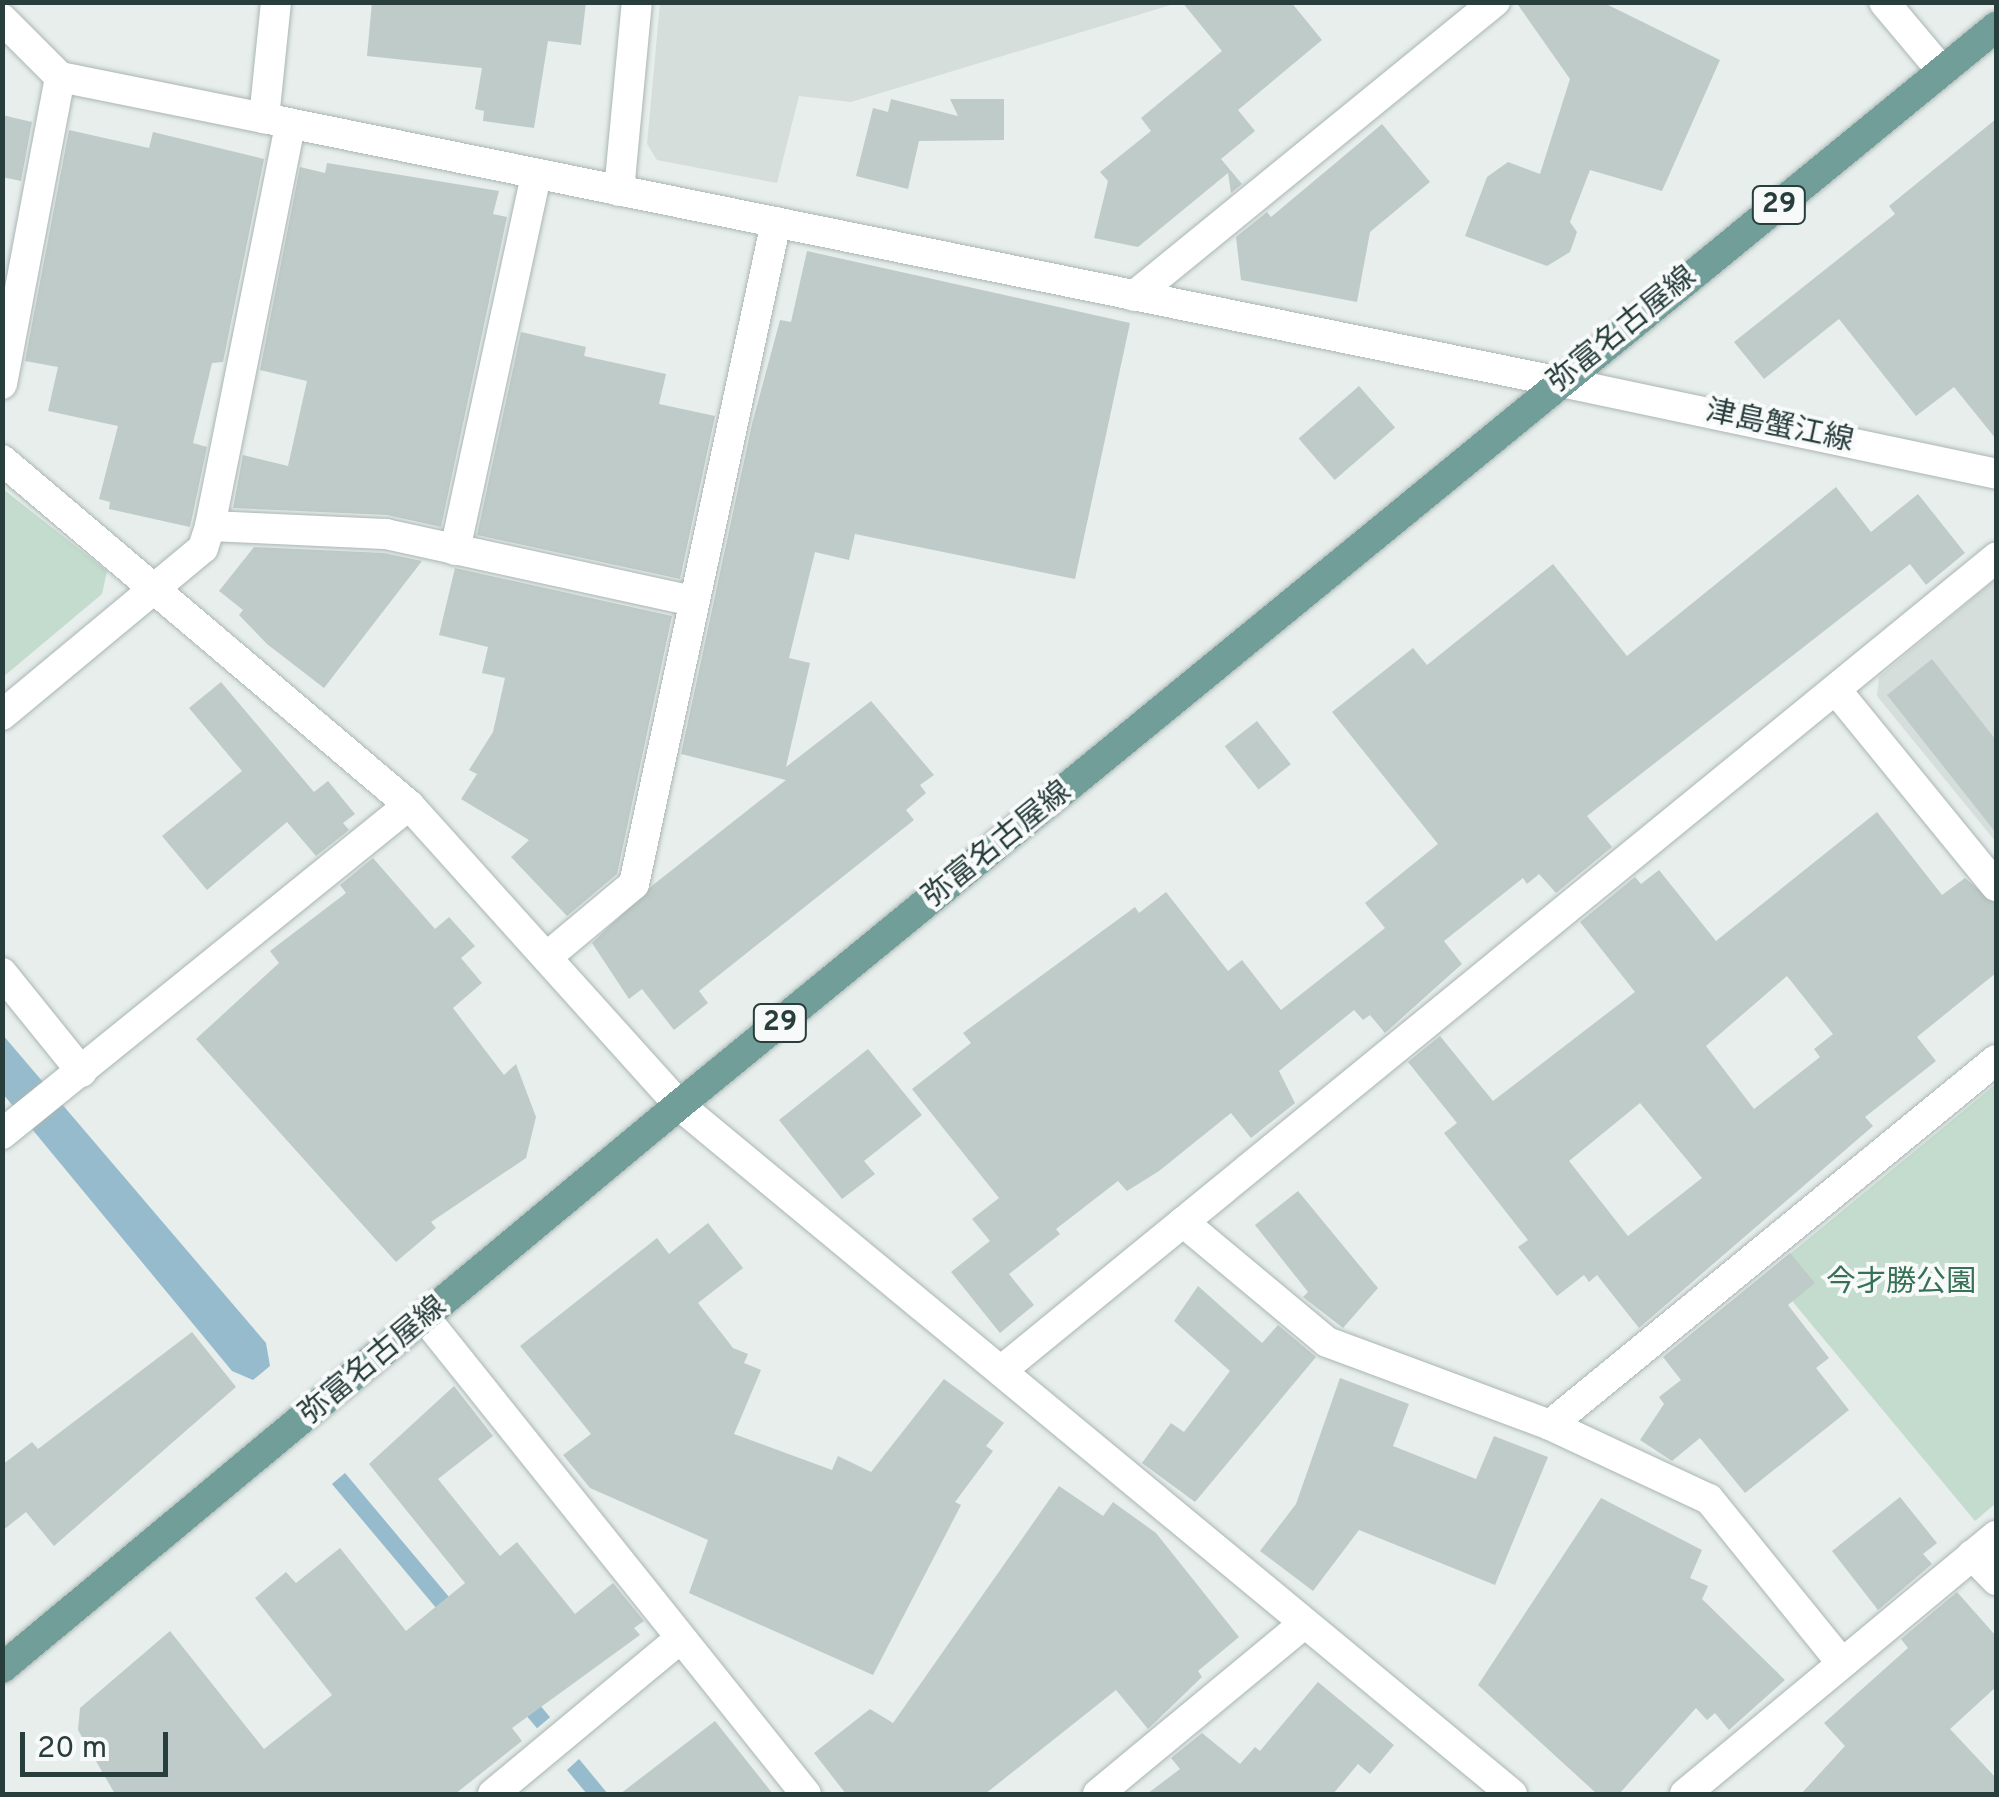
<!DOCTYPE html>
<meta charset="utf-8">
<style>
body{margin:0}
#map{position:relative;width:1999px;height:1797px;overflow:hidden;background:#e7eeec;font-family:Overpass,"Noto Sans JP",sans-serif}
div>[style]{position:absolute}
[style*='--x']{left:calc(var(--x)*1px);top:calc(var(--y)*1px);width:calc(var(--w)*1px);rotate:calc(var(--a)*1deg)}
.built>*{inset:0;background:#d5dedb}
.green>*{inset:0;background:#c3dccd}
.water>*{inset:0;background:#96bbcc;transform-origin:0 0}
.building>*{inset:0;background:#bfcbc8;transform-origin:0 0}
.roads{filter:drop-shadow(0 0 2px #aab6b4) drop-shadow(0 0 2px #aab6b4)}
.minor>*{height:30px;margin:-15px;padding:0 15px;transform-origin:15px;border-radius:15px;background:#fff}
.tertiary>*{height:30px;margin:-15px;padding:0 15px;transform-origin:15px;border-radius:15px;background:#fff}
.secondary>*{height:30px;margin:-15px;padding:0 15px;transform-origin:15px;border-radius:15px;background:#fff}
.primary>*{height:30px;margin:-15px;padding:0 15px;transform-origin:15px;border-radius:15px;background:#719e99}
span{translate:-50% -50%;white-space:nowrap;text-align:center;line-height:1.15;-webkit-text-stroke:8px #f7faf9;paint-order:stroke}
.shield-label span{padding:2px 8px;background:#f7faf9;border:2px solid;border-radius:8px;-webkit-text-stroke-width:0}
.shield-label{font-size:28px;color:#283e3c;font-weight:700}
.street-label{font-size:30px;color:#283e3c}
.park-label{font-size:30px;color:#367156}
.frame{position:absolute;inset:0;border:5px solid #283e3c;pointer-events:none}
.scale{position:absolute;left:20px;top:1732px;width:148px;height:45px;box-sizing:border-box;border:5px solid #283e3c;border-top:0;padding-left:12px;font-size:30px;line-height:35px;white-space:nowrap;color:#283e3c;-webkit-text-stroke:8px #f7faf9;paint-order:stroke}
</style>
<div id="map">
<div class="built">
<div style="clip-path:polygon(660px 3px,660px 2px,1177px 3px,851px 102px,799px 96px,777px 183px,657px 160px,647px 144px)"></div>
<div style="clip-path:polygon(1996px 579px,1996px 842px,1877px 696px,1879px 677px)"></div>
</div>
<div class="green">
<div style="clip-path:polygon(3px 489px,107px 571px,102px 594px,3px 677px)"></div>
<div style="clip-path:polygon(1996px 1084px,1996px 1503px,1975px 1521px,1768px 1272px)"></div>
</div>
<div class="water">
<div style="clip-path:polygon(2px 1034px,266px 1343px,270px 1366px,253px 1380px,232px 1371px,3px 1094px)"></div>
<div style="left:345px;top:1473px;width:319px;height:17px;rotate:50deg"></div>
<div style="clip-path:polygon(579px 1759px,608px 1794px,587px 1794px,567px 1770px)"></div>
</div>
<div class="building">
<div style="clip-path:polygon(372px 2px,586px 2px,581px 45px,548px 41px,534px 128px,483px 121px,484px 111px,475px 109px,482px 68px,367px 56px)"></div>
<div style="clip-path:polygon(1182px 2px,1291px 2px,1322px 40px,1238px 110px,1255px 131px,1221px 159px,1242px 184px,1231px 193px,1228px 173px,1138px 247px,1094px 238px,1108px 181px,1100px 172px,1151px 131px,1141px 118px,1222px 51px)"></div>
<div style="clip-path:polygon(1516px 2px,1602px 2px,1720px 60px,1662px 191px,1590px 170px,1570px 222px,1577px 232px,1570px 252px,1547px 266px,1465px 236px,1487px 177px,1508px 162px,1540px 174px,1570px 79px)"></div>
<div style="clip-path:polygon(891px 99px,958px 116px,950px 99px,1004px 99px,1004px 140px,919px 141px,908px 189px,856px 176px,873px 108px,888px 112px)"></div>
<div style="clip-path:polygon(2px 115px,32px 122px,21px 181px,2px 177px)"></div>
<div style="clip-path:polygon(1996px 119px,1996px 439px,1954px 387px,1916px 416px,1839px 319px,1764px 379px,1734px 342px,1895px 214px,1889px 206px)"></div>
<div style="clip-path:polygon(1382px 124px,1430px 182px,1370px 232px,1357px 302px,1241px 280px,1236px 237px,1267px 212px,1271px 217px)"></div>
<div style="clip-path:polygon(69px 130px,149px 148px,153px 132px,264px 159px,223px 362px,212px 363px,193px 443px,207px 447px,190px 527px,109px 509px,110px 502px,99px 499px,118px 426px,48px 411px,58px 367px,25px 361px)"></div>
<div style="clip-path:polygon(327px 163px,499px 191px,493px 214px,507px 217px,441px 527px,387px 515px,233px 508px,243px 455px,288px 466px,307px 381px,260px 370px,300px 167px,325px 173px)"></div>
<div style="clip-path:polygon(807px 251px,1130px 323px,1075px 579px,855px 534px,849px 560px,815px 552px,789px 658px,810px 663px,786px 767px,871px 701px,934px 775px,920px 785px,926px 793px,906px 810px,914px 820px,699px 991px,708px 1003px,674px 1030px,642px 989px,629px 999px,592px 943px,653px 885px,786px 780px,681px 754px,752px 424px,780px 320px,791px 322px)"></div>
<div style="clip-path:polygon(521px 332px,586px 347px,584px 356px,666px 374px,659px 404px,715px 416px,680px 579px,477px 535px)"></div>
<div style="left:1359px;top:386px;width:55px;height:80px;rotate:49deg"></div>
<div style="clip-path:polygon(1836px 487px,1871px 532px,1918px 494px,1965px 553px,1926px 585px,1910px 564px,1587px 816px,1612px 847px,1556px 893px,1539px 874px,1527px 884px,1523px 878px,1444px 941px,1462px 964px,1385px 1033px,1370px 1015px,1363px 1020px,1354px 1010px,1279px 1071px,1295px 1103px,1251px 1138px,1231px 1113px,1159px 1171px,1127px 1191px,1118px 1181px,1056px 1229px,1060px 1234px,1009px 1274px,1034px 1305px,1000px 1333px,951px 1272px,990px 1241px,972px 1219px,999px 1198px,912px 1089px,971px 1043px,963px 1033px,1135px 907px,1139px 913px,1166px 892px,1228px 971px,1242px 960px,1281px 1010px,1385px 928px,1365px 903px,1438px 844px,1332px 712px,1413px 648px,1427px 665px,1553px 564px,1627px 656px)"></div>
<div style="clip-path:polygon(254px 547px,384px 553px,422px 561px,324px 688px,267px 644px,239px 615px,243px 610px,219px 591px)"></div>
<div style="clip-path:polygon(455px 568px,672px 616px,617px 874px,567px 916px,511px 857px,529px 840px,461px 799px,477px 774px,469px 770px,493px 732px,505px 678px,482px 673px,488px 647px,439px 635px)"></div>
<div style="clip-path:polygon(1932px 659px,1996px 740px,1996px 833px,1887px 695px)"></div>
<div style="clip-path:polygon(221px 682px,314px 792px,328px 781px,355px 814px,343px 823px,349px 830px,316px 856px,287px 822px,207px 890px,162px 836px,242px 771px,189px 708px)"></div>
<div style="left:1257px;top:721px;width:55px;height:41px;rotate:52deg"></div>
<div style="clip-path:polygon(evenodd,1877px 812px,1942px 895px,1965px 878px,1996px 904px,1996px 973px,1917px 1037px,1936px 1061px,1865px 1117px,1873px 1126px,1639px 1328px,1597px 1275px,1589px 1282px,1584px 1275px,1557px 1296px,1518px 1247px,1528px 1240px,1444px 1133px,1457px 1123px,1408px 1062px,1440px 1036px,1493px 1101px,1635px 992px,1580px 922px,1635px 877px,1641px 884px,1659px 870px,1716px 941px,1877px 812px,1787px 976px,1833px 1034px,1814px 1049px,1820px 1057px,1754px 1109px,1706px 1046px,1787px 976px,1877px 812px,1640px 1103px,1702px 1178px,1628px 1236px,1569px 1161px,1640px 1103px)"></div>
<div style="clip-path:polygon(373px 858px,435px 929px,449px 917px,475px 946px,461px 958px,482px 983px,453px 1008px,504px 1075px,516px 1064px,536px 1117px,526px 1158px,431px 1222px,436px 1228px,396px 1262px,196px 1039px,279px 963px,270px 951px,346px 893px,340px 885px)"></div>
<div style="clip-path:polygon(868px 1049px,922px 1115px,864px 1161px,875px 1174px,842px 1199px,779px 1120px)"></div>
<div style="clip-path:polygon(1298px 1191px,1378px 1288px,1343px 1328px,1303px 1297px,1308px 1292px,1255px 1225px)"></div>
<div style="clip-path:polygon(708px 1223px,743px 1268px,698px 1303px,733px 1348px,748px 1354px,744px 1363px,761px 1370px,734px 1434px,832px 1470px,838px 1456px,871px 1472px,944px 1379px,1004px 1423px,986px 1446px,993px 1451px,955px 1502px,961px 1505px,873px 1675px,689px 1593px,708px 1540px,590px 1488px,563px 1455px,591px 1434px,520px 1346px,657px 1238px,669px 1254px)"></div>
<div style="clip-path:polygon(1790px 1253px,1815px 1283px,1788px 1305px,1829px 1358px,1816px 1368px,1849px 1410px,1745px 1493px,1700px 1438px,1672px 1461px,1640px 1440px,1664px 1404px,1659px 1397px,1681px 1380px,1663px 1357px)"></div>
<div style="clip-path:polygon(1198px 1286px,1262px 1343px,1278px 1325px,1316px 1357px,1195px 1502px,1142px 1463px,1171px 1423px,1184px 1432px,1230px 1371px,1174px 1321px)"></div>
<div style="clip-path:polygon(192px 1332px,236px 1387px,54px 1546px,26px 1512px,2px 1531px,2px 1465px,32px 1442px,38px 1449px)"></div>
<div style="clip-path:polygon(1340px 1378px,1409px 1404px,1393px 1446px,1476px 1479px,1494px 1436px,1548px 1457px,1495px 1585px,1359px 1530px,1313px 1591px,1260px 1551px,1296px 1504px)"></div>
<div style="clip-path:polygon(454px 1386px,493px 1436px,438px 1479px,500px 1556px,517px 1542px,575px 1614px,613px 1583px,644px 1621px,634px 1628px,640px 1635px,512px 1728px,522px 1741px,455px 1794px,115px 1794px,78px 1730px,80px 1708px,170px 1631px,264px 1749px,332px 1695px,255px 1598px,286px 1572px,296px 1583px,340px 1548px,406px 1631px,465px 1583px,369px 1464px)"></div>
<div style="clip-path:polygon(1059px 1486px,1103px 1516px,1113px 1502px,1156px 1533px,1239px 1637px,1198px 1671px,1202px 1677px,1148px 1729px,1116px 1690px,985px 1794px,846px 1794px,814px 1753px,870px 1709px,893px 1723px)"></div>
<div style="clip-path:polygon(1900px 1497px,1937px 1543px,1923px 1554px,1932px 1564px,1878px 1610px,1832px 1551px)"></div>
<div style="clip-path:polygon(1601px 1498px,1702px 1550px,1690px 1578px,1708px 1586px,1702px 1599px,1785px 1680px,1729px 1730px,1715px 1713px,1707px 1720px,1696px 1708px,1619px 1794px,1597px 1794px,1478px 1685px)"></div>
<div style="clip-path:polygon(1957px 1592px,1996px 1636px,1996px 1687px,1950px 1729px,1996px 1778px,1996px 1794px,1801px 1794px,1845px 1746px,1824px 1723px,1908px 1648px,1901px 1639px)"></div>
<div style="clip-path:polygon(1318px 1682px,1394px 1745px,1370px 1774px,1358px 1764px,1333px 1794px,1147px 1794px,1180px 1769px,1171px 1758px,1202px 1733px,1240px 1764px,1255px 1747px,1260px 1751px)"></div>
<div style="clip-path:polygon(715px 1721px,773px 1794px,620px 1794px)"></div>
</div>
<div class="roads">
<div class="minor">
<div style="--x:1884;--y:2;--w:90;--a:50"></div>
<div style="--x:2;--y:19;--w:82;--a:45"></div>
<div style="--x:60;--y:77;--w:208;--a:11.4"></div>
<div style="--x:619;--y:191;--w:190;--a:-84.6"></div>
<div style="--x:1134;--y:296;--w:466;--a:-39.2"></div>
<div style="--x:2;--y:384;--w:312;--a:-79.3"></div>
<div style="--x:2;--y:460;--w:534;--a:40.29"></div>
<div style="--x:409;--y:805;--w:404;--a:48"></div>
<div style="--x:679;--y:1105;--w:1081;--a:39.6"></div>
<div style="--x:210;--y:526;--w:410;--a:-78.7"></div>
<div style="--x:455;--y:550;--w:385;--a:-77.8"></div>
<div style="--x:1836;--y:690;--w:253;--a:50.8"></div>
<div style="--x:2;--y:715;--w:261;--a:-39.7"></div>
<div style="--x:203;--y:548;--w:23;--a:-72"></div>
<div style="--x:210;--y:526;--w:176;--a:2.6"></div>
<div style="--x:386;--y:534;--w:315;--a:12.3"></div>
<div style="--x:548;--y:956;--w:112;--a:-39.9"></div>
<div style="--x:634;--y:884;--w:677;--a:-77.89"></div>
<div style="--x:2;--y:973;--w:127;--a:51.1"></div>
<div style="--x:2;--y:1134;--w:523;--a:-38.95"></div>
<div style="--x:1183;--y:1222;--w:187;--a:39.8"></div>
<div style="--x:1327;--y:1342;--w:238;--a:20.4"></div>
<div style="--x:1550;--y:1425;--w:175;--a:25"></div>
<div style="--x:1709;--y:1499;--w:208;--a:51"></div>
<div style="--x:426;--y:1319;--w:608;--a:51.34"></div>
<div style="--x:1002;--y:1370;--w:1284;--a:-39.25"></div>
<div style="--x:1550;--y:1425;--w:576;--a:-39.3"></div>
<div style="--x:1972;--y:1555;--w:35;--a:46"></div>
<div style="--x:493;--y:1794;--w:244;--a:-39.7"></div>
<div style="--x:1098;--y:1794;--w:268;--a:-39.6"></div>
<div style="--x:1685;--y:1794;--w:404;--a:-39.7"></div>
</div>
<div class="tertiary">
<div style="--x:276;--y:2;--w:117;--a:95.9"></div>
<div style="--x:264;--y:118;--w:1324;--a:11.51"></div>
</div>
<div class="secondary">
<div style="--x:1561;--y:382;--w:445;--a:11.9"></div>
</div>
<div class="primary">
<div style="--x:2;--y:1668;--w:881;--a:-39.75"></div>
<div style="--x:679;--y:1105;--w:1702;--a:-39.3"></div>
</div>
</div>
<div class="shield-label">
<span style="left:1779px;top:205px">29</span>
<span style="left:780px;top:1023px">29</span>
</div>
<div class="street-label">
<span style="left:1623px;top:331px;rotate:-39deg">弥富名古屋線</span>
<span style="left:1779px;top:428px;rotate:12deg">津島蟹江線</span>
<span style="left:998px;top:846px;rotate:-39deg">弥富名古屋線</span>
<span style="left:374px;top:1362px;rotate:-40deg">弥富名古屋線</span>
</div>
<div class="park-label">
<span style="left:1901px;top:1284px">今才勝公園</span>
</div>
<div class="frame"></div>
<div class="scale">20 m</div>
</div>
